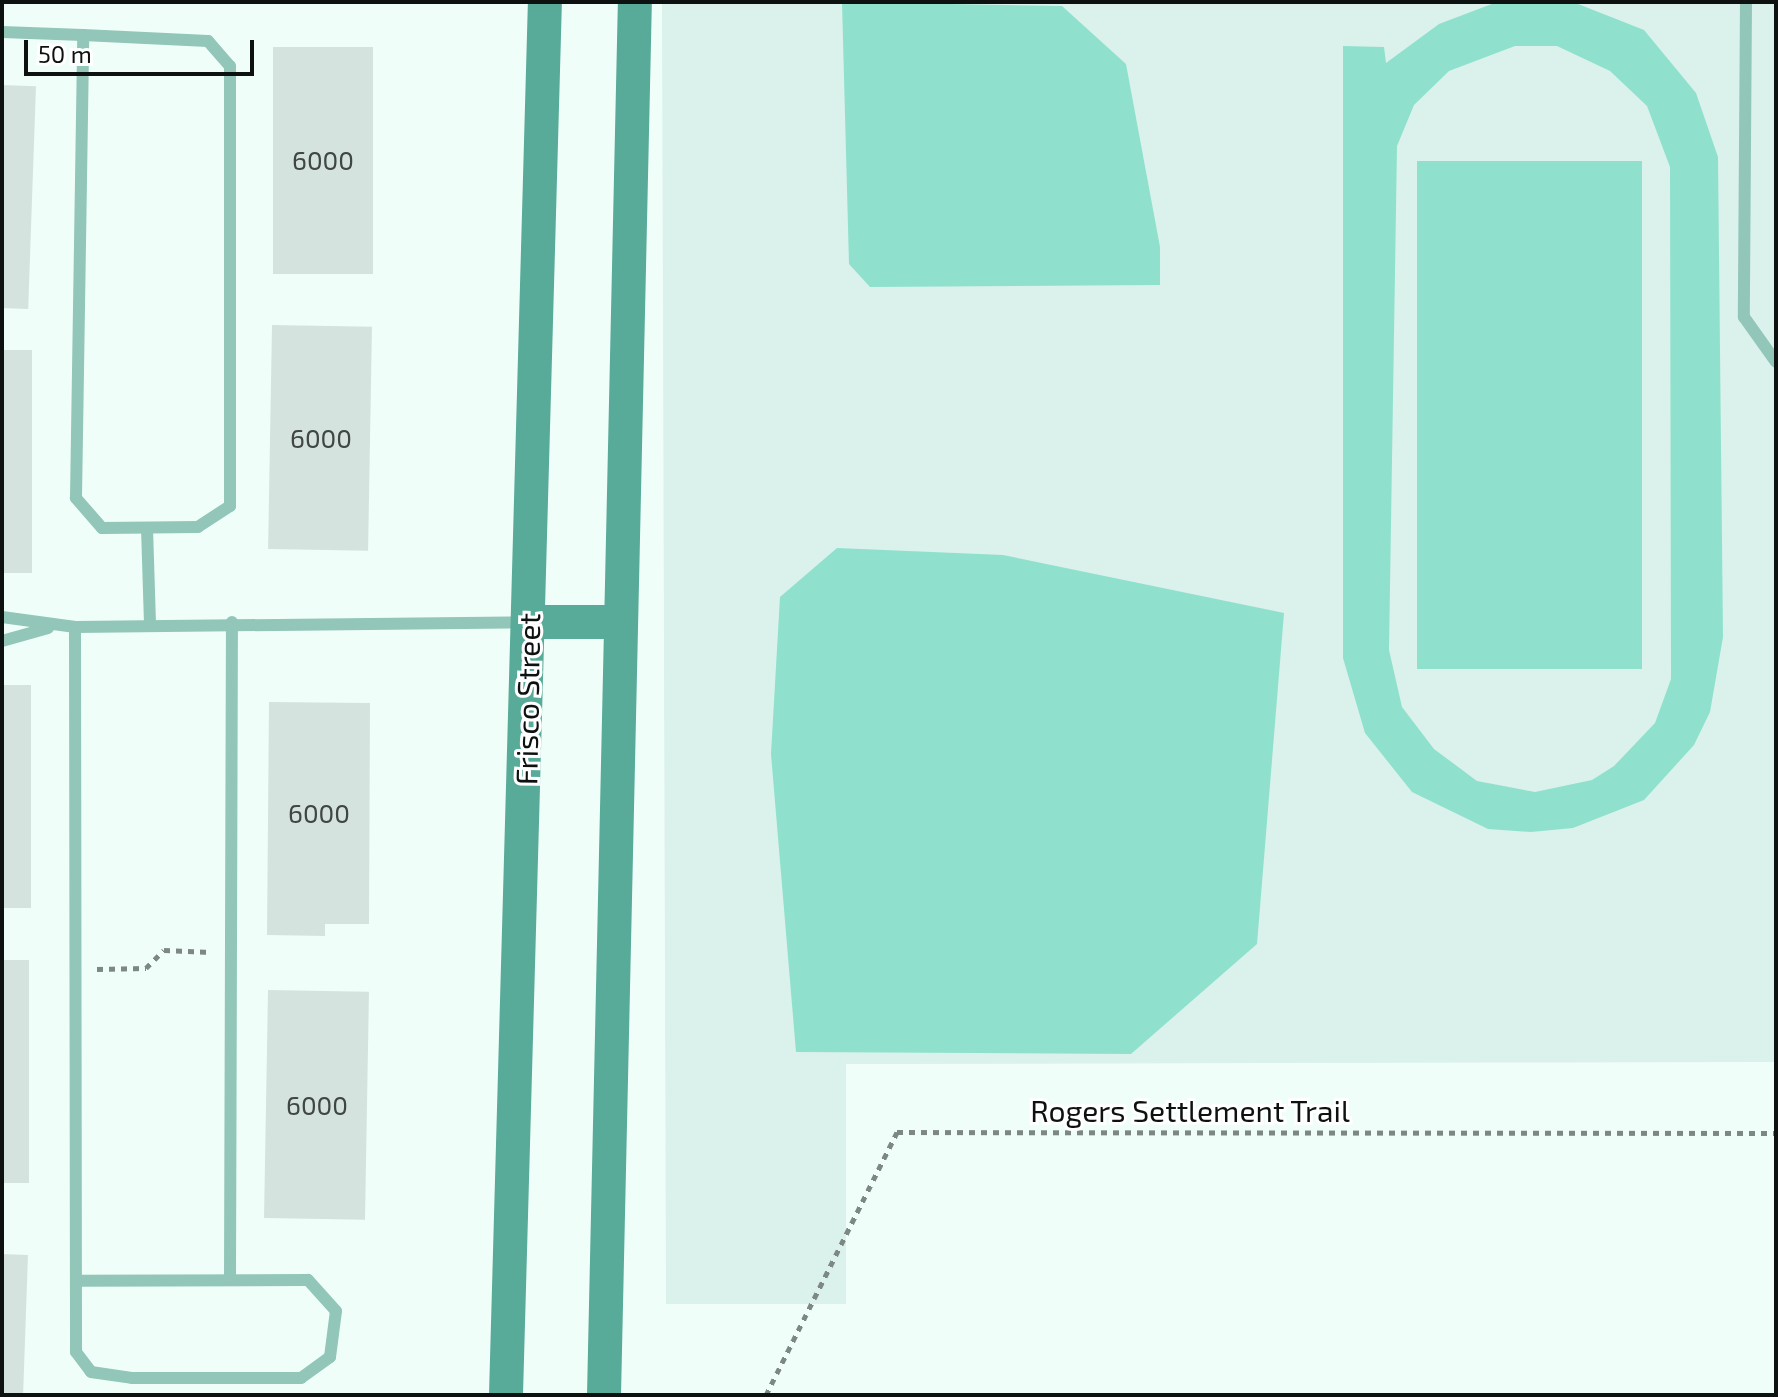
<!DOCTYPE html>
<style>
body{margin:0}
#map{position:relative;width:1778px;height:1397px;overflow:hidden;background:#f0fefa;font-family:"Exo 2",sans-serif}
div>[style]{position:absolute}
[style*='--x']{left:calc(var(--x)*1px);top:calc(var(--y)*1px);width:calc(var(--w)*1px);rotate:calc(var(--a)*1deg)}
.built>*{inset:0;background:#dbf1ec}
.green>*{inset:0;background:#8fe1cd;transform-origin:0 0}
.building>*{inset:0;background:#d5e3df;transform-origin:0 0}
.path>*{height:5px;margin-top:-2.5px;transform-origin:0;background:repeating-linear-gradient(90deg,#7d8784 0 6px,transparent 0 12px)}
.lane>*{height:12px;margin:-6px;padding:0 6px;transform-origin:6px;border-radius:6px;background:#92c6b8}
.secondary>*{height:34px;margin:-17px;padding:0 17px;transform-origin:17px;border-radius:17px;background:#58ab98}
span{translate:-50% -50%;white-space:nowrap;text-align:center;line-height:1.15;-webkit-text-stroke:6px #fff;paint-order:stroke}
.number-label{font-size:26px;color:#3f4644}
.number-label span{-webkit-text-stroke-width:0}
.street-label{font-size:30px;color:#0d1211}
.frame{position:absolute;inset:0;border:4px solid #0d1211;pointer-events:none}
.scale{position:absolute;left:24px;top:40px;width:230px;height:36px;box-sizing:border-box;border:4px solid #0d1211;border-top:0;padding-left:10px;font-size:24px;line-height:28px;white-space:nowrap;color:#0d1211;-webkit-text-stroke:6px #fff;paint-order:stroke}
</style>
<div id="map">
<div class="built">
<div style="clip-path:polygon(662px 2px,1776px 2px,1776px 1062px,846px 1064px,846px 1304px,666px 1304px)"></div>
</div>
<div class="green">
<div style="clip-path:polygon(842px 2px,1062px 6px,1126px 64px,1160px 247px,1160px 285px,870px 287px,849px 264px)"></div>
<div style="clip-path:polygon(evenodd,1497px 2px,1573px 2px,1644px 30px,1696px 93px,1718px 157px,1723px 637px,1710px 712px,1694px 745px,1644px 800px,1573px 828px,1531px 832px,1488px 829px,1412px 792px,1365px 733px,1343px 658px,1343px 46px,1384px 47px,1386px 63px,1439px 24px,1497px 2px,1515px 46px,1557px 46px,1610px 71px,1647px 106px,1670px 167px,1671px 679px,1655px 723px,1614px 766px,1592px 780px,1535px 792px,1477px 781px,1434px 749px,1402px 707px,1389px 650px,1397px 146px,1414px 105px,1449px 71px,1515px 46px)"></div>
<div style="left:1642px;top:161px;width:508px;height:225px;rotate:90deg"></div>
<div style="clip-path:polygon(837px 548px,1003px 555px,1284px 613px,1257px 944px,1131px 1054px,796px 1052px,771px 754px,780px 597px)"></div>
</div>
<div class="building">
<div style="left:273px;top:47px;width:100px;height:227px"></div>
<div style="left:2px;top:85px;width:34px;height:223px;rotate:2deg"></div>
<div style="left:272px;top:325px;width:100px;height:224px;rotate:1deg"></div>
<div style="left:2px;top:350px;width:30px;height:223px"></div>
<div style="left:2px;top:685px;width:29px;height:223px"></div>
<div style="clip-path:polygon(269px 702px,370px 703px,369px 924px,325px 924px,325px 936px,267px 935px)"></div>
<div style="left:2px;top:960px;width:27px;height:223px"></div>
<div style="left:268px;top:990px;width:101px;height:228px;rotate:1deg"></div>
<div style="left:2px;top:1254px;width:26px;height:141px;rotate:2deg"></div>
</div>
<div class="path">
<div style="--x:97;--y:969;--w:49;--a:-1.2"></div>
<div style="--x:146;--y:968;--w:25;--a:-45"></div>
<div style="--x:164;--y:950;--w:47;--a:2.4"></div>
<div style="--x:766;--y:1395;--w:294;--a:-63.5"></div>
<div style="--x:897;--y:1132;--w:879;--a:0.07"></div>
</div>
<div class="lane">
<div style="--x:1746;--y:2;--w:315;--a:90.4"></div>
<div style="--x:1744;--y:317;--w:55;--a:54.6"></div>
<div style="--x:2;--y:32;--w:81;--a:2.1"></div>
<div style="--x:83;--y:35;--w:125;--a:2.7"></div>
<div style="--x:208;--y:41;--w:33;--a:49"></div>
<div style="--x:230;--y:66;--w:440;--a:90"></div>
<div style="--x:230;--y:506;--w:38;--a:147"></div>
<div style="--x:198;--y:527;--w:96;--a:179.4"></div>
<div style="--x:102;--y:528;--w:40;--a:-131"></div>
<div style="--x:76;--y:498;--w:463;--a:-89.1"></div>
<div style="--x:147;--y:528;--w:97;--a:88.2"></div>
<div style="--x:2;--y:617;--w:74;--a:7.8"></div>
<div style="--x:75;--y:627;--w:451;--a:-0.6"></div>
<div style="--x:75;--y:627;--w:725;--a:89.92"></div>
<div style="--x:76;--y:1352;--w:25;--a:53"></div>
<div style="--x:91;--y:1372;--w:41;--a:8.3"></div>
<div style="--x:132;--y:1378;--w:169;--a:0"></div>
<div style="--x:301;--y:1378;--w:36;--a:-36"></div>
<div style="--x:330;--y:1357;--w:46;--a:-82.6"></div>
<div style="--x:336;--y:1311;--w:42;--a:-132.1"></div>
<div style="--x:308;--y:1280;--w:232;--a:179.8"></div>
<div style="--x:2;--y:641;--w:48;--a:-15.8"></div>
<div style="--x:230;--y:1279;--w:657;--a:-89.83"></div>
</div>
<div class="secondary">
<div style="--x:529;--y:622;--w:88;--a:0"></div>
<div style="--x:506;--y:1395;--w:1394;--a:-88.4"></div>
<div style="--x:604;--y:1395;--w:1393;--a:-88.73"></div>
</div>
<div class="number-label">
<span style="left:323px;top:160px">6000</span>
<span style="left:321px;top:438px">6000</span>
<span style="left:319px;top:813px">6000</span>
<span style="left:317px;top:1105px">6000</span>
</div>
<div class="street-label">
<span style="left:527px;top:699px;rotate:-89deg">Frisco Street</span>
<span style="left:1190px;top:1110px">Rogers Settlement Trail</span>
</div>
<div class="frame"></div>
<div class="scale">50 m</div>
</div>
